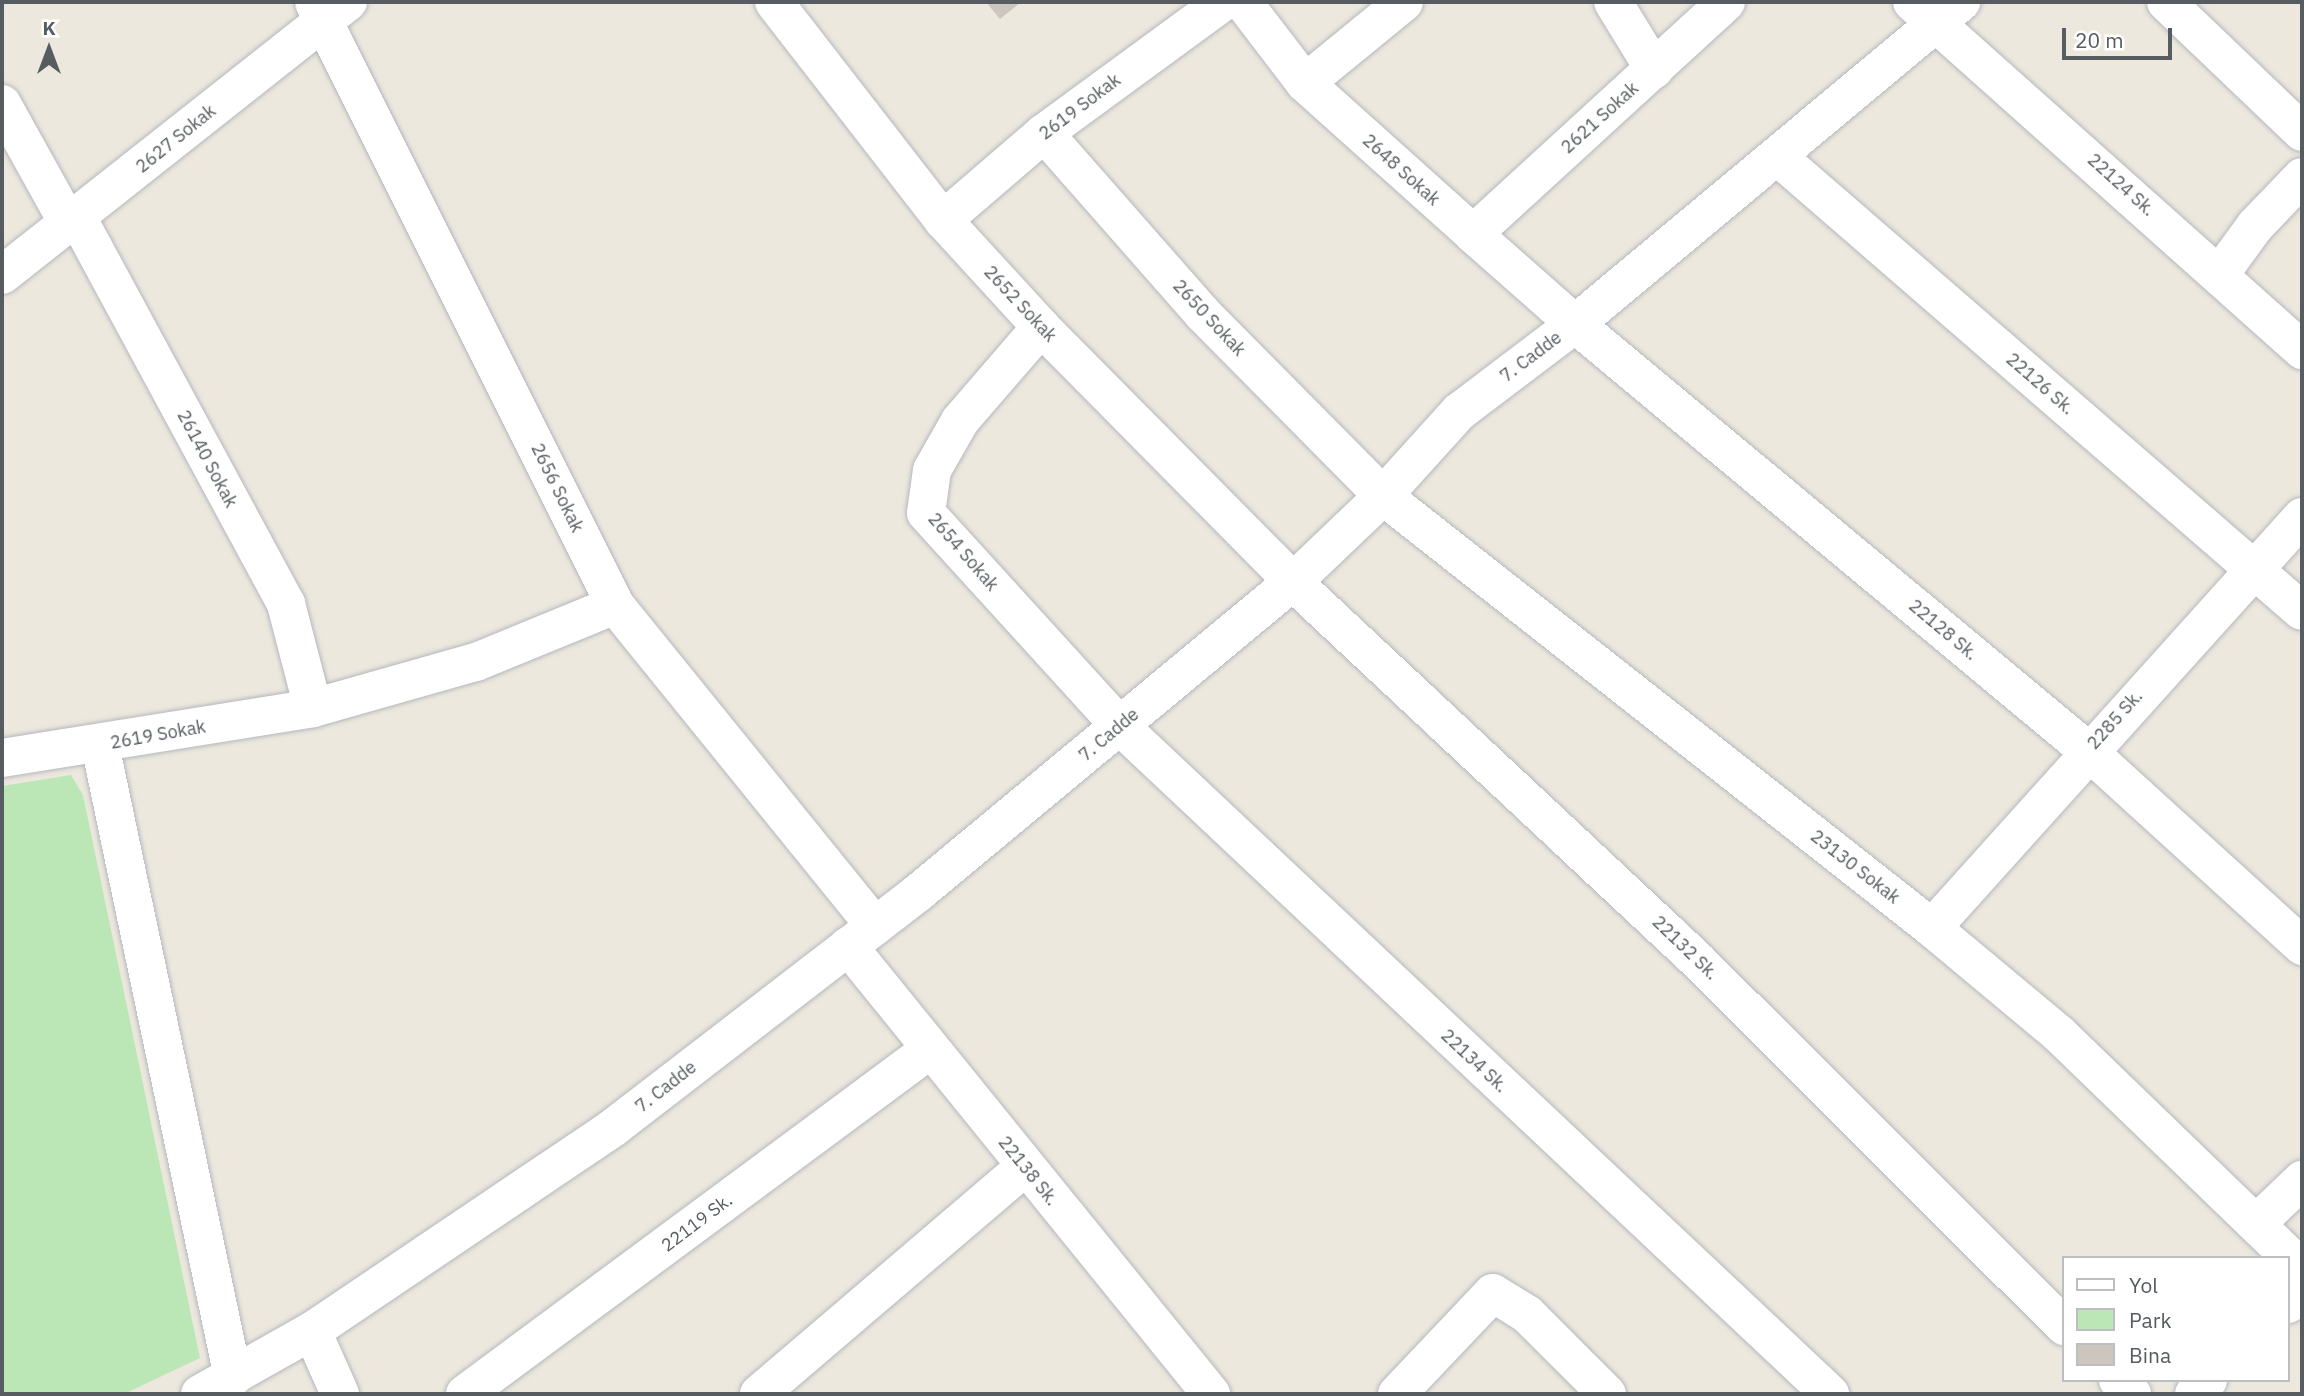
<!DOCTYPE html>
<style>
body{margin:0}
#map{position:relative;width:2304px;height:1396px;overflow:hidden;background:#ede8de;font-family:"IBM Plex Sans",sans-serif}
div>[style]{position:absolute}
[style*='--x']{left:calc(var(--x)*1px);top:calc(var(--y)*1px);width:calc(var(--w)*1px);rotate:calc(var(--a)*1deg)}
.green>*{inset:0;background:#bbe7b7}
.building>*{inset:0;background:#ccc6bf}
.roads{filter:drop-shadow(0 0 2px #b4b8bd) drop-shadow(0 0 2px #b4b8bd)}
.minor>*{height:38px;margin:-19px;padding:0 19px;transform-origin:19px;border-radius:19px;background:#fff}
.tertiary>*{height:38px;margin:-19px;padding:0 19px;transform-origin:19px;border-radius:19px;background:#fff}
span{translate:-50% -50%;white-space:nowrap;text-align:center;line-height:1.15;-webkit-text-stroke:5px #fff;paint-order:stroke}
.street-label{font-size:18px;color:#575c61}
.frame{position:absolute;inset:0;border:4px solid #575c61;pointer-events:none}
.legend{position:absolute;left:2062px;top:1256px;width:228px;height:126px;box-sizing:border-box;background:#fff;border:2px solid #bcbec0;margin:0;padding:9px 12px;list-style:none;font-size:21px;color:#575c61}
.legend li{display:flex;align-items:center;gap:14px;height:35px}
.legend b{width:35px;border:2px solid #bcbec0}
.north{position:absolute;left:14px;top:14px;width:70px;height:70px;-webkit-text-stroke:5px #fff;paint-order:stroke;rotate:0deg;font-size:19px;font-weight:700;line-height:28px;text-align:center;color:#575c61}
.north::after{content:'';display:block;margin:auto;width:24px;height:32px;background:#575c61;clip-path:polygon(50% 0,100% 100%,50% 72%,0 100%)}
.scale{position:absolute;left:2062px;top:28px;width:110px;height:32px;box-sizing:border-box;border:4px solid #575c61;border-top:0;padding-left:9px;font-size:21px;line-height:24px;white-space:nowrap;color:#575c61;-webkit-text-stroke:5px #fff;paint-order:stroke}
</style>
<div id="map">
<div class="green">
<div style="clip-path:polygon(71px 775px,83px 795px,200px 1358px,124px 1394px,2px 1394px,2px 786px)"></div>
</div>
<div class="building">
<div style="clip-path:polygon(986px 2px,1021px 2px,1000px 19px)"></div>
</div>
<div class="roads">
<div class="minor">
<div style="--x:314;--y:2;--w:674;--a:63.47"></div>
<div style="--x:615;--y:605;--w:413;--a:51"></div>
<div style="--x:774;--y:2;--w:276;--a:52.2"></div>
<div style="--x:943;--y:220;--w:145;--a:47.5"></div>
<div style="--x:1041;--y:327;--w:359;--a:45.3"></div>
<div style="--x:1293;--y:582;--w:552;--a:43.09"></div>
<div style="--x:1696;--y:959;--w:520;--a:44.92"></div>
<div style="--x:1243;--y:2;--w:102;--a:52.6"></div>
<div style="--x:1305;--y:83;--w:226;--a:41.9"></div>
<div style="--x:1473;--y:234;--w:136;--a:41.4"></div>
<div style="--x:1575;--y:324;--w:667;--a:39.77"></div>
<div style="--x:2088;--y:751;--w:290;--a:42.3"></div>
<div style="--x:1613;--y:2;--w:79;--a:58.5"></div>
<div style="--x:1912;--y:2;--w:523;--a:41.74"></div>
<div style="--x:2166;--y:2;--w:188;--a:43.7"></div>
<div style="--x:1305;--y:83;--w:128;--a:-39.3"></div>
<div style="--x:2;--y:104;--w:138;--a:61"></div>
<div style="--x:1044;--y:133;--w:241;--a:48.7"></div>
<div style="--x:1203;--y:314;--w:256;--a:45.3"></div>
<div style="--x:1383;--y:496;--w:699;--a:38.2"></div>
<div style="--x:1932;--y:928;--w:165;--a:39.8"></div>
<div style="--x:2059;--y:1034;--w:338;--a:44"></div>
<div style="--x:1778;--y:157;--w:693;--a:40.91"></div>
<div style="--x:78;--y:219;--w:438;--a:61.6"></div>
<div style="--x:286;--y:604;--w:107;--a:75.4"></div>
<div style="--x:943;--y:220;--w:133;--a:-40.7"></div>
<div style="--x:1044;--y:133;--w:222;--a:-36.2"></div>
<div style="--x:1473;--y:234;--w:343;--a:-42.5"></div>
<div style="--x:2220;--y:274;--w:59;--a:-53.9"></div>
<div style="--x:2255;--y:226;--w:68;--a:-46.2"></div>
<div style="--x:2;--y:275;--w:441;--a:-38.3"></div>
<div style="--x:1041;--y:327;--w:124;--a:130.8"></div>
<div style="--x:960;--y:421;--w:56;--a:119.7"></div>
<div style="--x:932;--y:470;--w:43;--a:97.9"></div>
<div style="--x:926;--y:513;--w:288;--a:47.7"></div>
<div style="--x:1120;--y:726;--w:975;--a:43.25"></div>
<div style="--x:100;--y:745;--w:646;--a:78.12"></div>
<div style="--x:2;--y:758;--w:315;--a:-9.1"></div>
<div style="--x:313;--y:708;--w:169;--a:-15.8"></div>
<div style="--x:476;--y:662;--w:150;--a:-22.3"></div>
<div style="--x:1932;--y:928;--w:553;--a:-48.01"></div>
<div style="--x:848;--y:946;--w:577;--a:50.98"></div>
<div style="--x:2256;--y:1224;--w:64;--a:-43.7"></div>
<div style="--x:2288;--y:1304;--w:19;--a:-43"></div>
<div style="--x:312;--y:1331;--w:69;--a:66"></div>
<div style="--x:2118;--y:1380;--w:20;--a:45"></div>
<div style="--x:465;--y:1394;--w:576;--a:-36.53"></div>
<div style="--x:759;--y:1394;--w:350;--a:-40.5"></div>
<div style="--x:1397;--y:1394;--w:139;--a:-46.5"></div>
<div style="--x:1493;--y:1293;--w:40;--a:32"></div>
<div style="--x:1527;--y:1314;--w:113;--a:45"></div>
<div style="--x:2194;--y:1394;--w:20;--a:-45"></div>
</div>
<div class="tertiary">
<div style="--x:200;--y:1394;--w:129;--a:-29.4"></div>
<div style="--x:312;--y:1331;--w:364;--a:-34"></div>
<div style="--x:614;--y:1127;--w:385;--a:-37.6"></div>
<div style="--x:919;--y:892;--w:486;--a:-39.7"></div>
<div style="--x:1293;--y:582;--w:124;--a:-43.7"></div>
<div style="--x:1383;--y:496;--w:113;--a:-47.9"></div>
<div style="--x:1459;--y:412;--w:146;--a:-37.2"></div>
<div style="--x:1575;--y:324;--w:503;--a:-39.83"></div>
</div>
</div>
<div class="street-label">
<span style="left:1080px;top:107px;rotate:-37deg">2619 Sokak</span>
<span style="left:1600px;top:118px;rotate:-42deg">2621 Sokak</span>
<span style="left:176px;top:139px;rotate:-39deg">2627 Sokak</span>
<span style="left:1401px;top:170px;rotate:42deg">2648 Sokak</span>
<span style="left:2121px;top:185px;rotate:42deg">22124 Sk.</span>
<span style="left:1020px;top:304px;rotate:47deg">2652 Sokak</span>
<span style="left:1209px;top:318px;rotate:47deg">2650 Sokak</span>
<span style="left:1531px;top:357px;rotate:-37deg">7. Cadde</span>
<span style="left:2040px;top:384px;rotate:41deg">22126 Sk.</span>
<span style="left:207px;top:459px;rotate:62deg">26140 Sokak</span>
<span style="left:557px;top:488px;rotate:64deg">2656 Sokak</span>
<span style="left:963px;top:552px;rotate:49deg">2654 Sokak</span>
<span style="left:1943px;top:630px;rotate:40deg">22128 Sk.</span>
<span style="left:2115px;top:720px;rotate:-48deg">2285 Sk.</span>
<span style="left:158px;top:735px;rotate:-10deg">2619 Sokak</span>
<span style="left:1109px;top:735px;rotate:-40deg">7. Cadde</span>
<span style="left:1855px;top:867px;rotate:38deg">23130 Sokak</span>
<span style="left:1685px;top:948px;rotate:44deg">22132 Sk.</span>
<span style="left:1474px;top:1061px;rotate:43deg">22134 Sk.</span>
<span style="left:666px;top:1087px;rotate:-38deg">7. Cadde</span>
<span style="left:1028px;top:1171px;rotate:51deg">22138 Sk.</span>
<span style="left:697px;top:1223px;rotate:-37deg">22119 Sk.</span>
</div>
<div class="frame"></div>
<ul class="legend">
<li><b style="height:9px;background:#fff"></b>Yol</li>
<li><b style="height:19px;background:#bbe7b7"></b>Park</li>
<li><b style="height:19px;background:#ccc6bf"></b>Bina</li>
</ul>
<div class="north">K</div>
<div class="scale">20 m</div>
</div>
